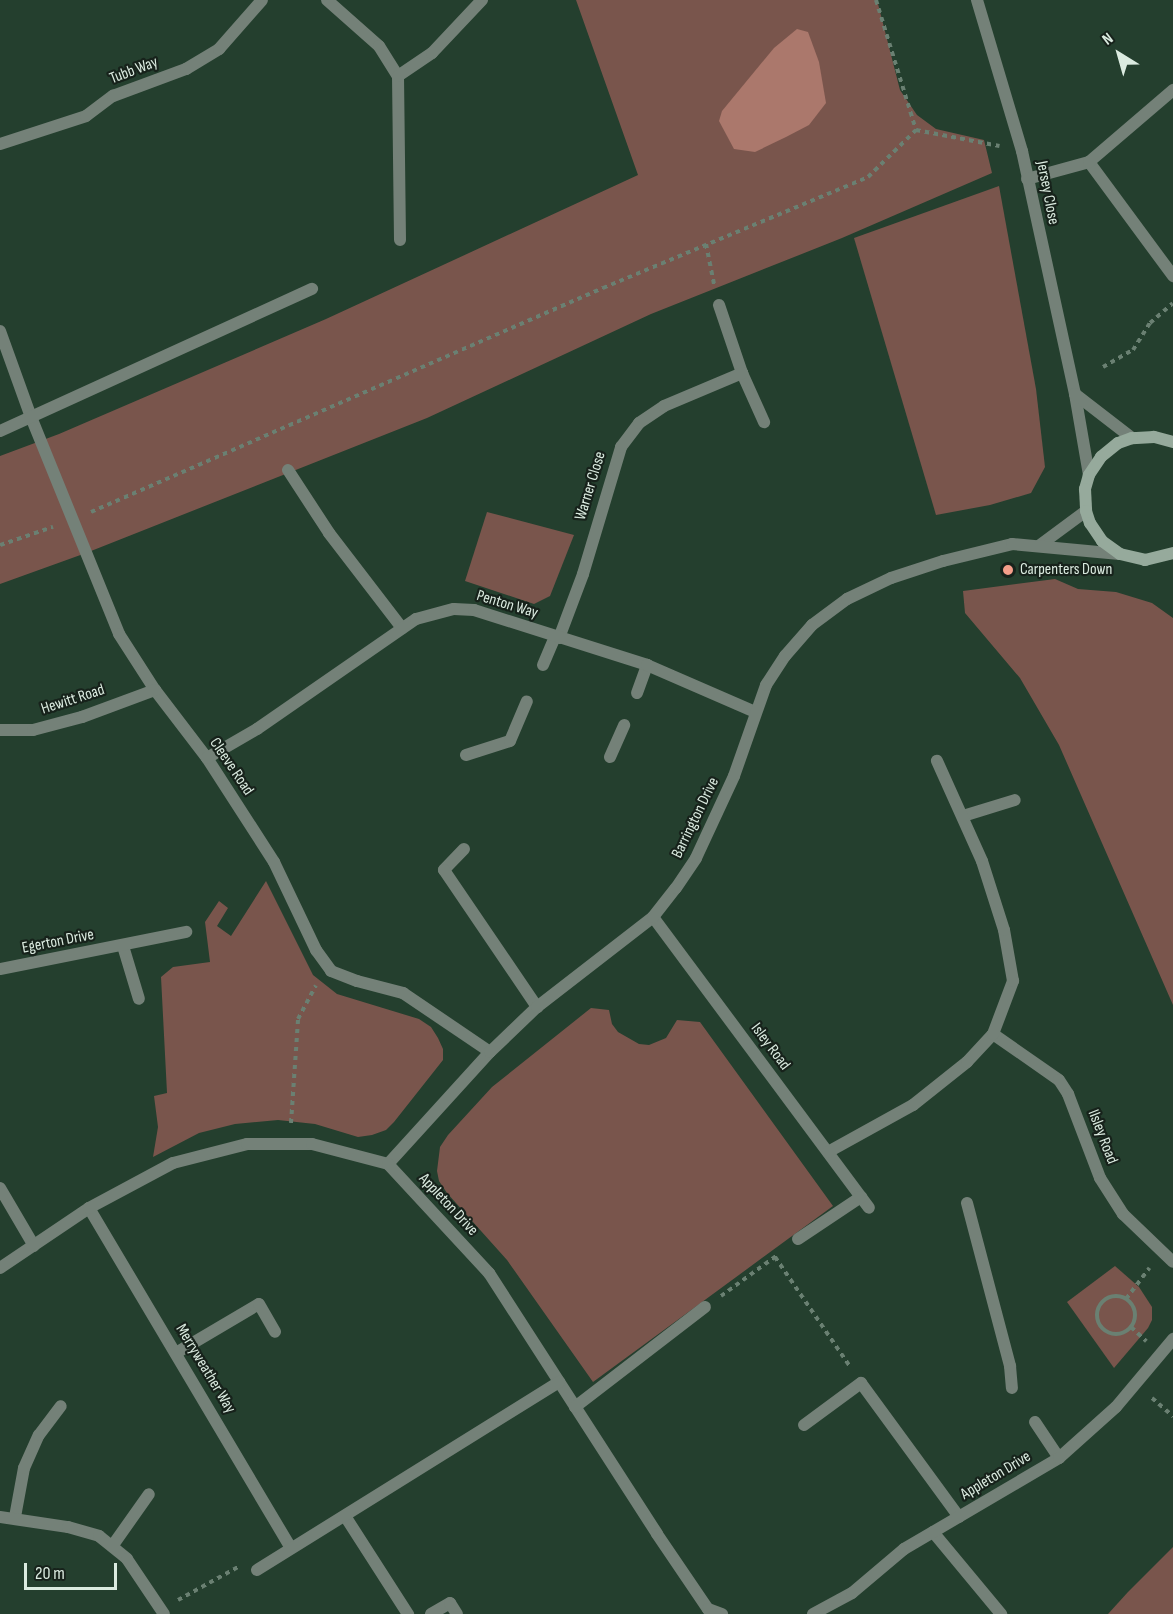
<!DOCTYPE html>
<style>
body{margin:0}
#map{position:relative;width:1173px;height:1614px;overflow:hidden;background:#243f2e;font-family:"Sofia Sans Condensed",sans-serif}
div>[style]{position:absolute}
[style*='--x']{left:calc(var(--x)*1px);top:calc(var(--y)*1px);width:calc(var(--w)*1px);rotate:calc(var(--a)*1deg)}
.green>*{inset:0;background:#79554c}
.water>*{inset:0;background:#ab786c}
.path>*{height:4px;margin-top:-2px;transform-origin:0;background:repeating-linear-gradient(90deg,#6a8072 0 4.5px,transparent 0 9px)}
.path>.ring{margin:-2px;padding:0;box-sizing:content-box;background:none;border:4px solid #6a8072;border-radius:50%}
.lane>*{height:12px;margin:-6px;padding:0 6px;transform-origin:6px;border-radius:6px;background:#748178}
.street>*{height:12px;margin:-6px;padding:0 6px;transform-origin:6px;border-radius:6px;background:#748178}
.secondary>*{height:12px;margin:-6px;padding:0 6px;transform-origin:6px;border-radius:6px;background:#96aa9c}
.dots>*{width:16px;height:16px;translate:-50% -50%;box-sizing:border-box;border:3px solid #17221b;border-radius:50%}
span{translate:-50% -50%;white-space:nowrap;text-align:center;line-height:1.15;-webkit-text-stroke:4.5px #17221b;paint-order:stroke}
.street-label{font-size:16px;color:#dbebe0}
.poi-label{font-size:16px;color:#dbebe0}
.left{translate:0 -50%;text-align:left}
.north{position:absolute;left:1089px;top:24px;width:60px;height:60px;-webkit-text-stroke:4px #17221b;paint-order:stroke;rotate:323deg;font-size:16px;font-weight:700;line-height:24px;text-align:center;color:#dbebe0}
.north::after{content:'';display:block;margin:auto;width:21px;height:27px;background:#dbebe0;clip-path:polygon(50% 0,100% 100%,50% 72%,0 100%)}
.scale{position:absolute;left:24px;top:1563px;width:93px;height:27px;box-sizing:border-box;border:3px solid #dbebe0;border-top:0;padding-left:8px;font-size:18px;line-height:21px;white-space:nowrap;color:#dbebe0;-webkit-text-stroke:4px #17221b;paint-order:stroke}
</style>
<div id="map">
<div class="green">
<div style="clip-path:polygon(576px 0,877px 0,900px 90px,917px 115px,936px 129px,984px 140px,992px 173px,842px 238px,651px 314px,427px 418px,86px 553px,0 584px,0 456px,59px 434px,326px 319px,638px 175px)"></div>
<div style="clip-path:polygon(999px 186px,1036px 389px,1045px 467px,1031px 493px,990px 505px,936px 515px,854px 238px)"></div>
<div style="clip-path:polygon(487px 512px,574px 535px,550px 596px,534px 604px,465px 581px)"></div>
<div style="clip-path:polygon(1055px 579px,1078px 589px,1116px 592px,1152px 603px,1173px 618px,1173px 1005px,1059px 745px,1020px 678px,965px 613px,963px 591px)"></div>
<div style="clip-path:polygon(266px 881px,313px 975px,337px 994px,419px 1019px,431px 1027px,438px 1038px,443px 1049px,443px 1060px,394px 1122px,386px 1130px,372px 1135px,358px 1137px,315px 1124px,278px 1120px,235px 1124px,199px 1133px,153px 1157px,158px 1127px,154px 1096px,167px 1093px,161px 977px,173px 967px,210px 962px,205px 922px,219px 901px,228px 908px,217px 926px,231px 936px)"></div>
<div style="clip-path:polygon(591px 1008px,609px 1010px,612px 1024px,618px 1032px,639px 1044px,649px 1045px,666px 1038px,677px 1020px,700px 1022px,833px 1206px,593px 1382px,507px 1260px,447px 1193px,439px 1181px,437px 1171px,440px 1147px,448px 1135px,492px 1087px)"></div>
<div style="clip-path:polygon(1115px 1266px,1139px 1287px,1152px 1307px,1152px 1320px,1148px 1328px,1114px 1368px,1067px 1302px)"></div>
<div style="clip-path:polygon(1173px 1547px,1173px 1614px,1108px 1614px,1128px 1592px)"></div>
</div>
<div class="water">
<div style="clip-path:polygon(797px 29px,808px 32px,819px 62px,826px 103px,809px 125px,786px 137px,755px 152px,734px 149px,719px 121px,722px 111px,774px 48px)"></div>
</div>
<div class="path">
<div style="--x:876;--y:0;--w:136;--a:72.9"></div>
<div style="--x:706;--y:244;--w:41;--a:78.7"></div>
<div style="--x:1103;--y:367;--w:34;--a:-30"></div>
<div style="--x:1133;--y:350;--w:32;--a:-58"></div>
<div style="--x:1150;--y:323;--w:30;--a:-41"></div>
<div style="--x:91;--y:512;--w:559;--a:-23.63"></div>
<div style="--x:603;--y:288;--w:287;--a:-22.7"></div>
<div style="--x:868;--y:177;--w:67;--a:-44.4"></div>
<div style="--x:916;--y:130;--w:85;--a:10.9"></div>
<div style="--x:0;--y:545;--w:56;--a:-18.8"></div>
<div style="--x:291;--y:1123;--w:104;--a:-86.1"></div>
<div style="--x:298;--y:1019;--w:38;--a:-62"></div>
<div style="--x:775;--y:1257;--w:131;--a:55.6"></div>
<div class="ring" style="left:1097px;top:1296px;width:34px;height:34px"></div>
<div style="--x:721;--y:1296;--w:68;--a:-36"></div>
<div style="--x:1126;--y:1299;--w:39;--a:-53"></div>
<div style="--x:1131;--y:1327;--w:21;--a:43"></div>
<div style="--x:1152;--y:1398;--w:28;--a:41"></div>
<div style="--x:178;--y:1600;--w:68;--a:-28.8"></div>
</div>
<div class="lane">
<div style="--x:1089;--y:162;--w:142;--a:53.6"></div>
<div style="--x:288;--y:470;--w:75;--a:56.9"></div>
<div style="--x:329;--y:533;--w:120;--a:52.5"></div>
<div style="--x:543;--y:665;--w:30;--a:-67"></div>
<div style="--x:637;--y:693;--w:30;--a:-70"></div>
<div style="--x:466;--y:755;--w:46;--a:-17.7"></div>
<div style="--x:510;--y:741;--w:43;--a:-67"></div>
<div style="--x:610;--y:757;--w:35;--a:-66"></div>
<div style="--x:464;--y:849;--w:29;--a:134"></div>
<div style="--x:444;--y:870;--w:166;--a:55.8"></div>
<div style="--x:0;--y:1188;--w:67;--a:59.6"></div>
<div style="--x:967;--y:1203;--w:169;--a:75.2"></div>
<div style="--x:1010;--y:1366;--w:22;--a:85"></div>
<div style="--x:176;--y:1353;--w:96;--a:-30.6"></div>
<div style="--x:259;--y:1304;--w:32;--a:60"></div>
<div style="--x:1035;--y:1422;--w:43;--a:56.3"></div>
<div style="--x:804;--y:1425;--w:71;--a:-36.4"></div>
<div style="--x:861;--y:1383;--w:166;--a:53.8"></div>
<div style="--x:345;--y:1516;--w:117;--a:57.3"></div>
<div style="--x:15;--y:1517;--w:50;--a:-79.6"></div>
<div style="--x:24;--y:1468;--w:36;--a:-66"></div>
<div style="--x:39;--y:1435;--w:36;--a:-53"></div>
<div style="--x:933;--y:1532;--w:107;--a:50.3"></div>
<div style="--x:113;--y:1545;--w:62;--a:-54.8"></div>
<div style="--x:431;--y:1614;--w:22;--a:-30"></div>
<div style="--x:450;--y:1603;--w:13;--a:58"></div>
</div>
<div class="street">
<div style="--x:327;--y:0;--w:69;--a:41.5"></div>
<div style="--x:379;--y:46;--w:36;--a:58"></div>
<div style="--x:398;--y:76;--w:164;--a:89.3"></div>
<div style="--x:977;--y:0;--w:158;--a:73.4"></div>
<div style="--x:1022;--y:151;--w:249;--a:77.7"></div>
<div style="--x:1075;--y:394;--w:82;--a:80.2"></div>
<div style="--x:398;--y:76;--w:41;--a:-34.1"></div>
<div style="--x:432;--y:53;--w:73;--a:-46.7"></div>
<div style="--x:0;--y:144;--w:90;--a:-18"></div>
<div style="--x:86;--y:116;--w:34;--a:-37"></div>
<div style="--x:113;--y:96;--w:78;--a:-20.3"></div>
<div style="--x:186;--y:69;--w:39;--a:-31"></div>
<div style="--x:219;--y:49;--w:65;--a:-48.7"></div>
<div style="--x:1027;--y:179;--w:64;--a:-15.3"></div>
<div style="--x:1089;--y:162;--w:111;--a:-40.6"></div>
<div style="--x:719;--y:305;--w:72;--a:71.3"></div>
<div style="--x:742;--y:373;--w:54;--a:65.8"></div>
<div style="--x:0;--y:331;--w:91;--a:70.2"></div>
<div style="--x:31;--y:417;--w:234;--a:67.9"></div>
<div style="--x:119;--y:634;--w:67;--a:57.3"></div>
<div style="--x:155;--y:690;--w:86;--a:52.6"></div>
<div style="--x:207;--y:758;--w:124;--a:57.2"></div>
<div style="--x:274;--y:862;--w:98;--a:64.5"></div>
<div style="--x:316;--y:950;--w:26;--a:54"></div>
<div style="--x:331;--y:971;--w:28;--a:21"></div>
<div style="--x:357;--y:981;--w:48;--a:14.6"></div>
<div style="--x:403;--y:993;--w:105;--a:34.1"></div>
<div style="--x:1075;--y:394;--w:72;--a:37.7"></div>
<div style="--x:0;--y:431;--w:343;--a:-24.5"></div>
<div style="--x:1040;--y:545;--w:57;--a:-36.5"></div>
<div style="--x:559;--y:638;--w:68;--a:-69.4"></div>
<div style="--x:583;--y:574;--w:133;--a:-73.3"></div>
<div style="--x:621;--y:447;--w:30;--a:-53"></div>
<div style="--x:639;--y:423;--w:30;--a:-34"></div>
<div style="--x:664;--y:406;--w:85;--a:-22.9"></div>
<div style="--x:0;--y:730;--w:33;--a:0"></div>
<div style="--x:33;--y:730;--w:51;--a:-14.9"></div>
<div style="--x:82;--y:717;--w:78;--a:-20.3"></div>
<div style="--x:207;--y:758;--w:58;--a:-30.1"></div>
<div style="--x:257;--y:729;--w:193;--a:-34.7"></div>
<div style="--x:416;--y:619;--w:39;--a:-15"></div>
<div style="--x:454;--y:609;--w:20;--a:3"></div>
<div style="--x:474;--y:610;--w:182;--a:17.6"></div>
<div style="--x:647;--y:665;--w:118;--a:23.5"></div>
<div style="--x:963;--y:816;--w:54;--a:-17.1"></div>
<div style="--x:653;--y:917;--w:362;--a:53.4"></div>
<div style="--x:123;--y:946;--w:55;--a:73.2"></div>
<div style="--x:0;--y:969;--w:190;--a:-11.3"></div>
<div style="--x:993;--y:1034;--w:80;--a:34.9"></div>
<div style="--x:1059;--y:1080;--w:17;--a:57"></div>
<div style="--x:1068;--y:1094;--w:90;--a:69.1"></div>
<div style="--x:1100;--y:1178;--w:43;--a:57.4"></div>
<div style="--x:1123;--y:1214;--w:69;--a:43.8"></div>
<div style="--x:828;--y:1152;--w:97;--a:-28.9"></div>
<div style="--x:913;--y:1105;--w:69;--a:-38.5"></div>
<div style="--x:967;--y:1062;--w:38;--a:-47"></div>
<div style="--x:993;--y:1034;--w:57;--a:-69.3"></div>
<div style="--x:1013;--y:981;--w:52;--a:-100"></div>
<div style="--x:1004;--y:930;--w:72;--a:-107.7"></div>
<div style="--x:982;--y:861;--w:110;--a:-114.2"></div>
<div style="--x:388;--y:1164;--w:151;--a:-47.7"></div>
<div style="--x:490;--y:1052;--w:65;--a:-43.8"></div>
<div style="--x:537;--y:1007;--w:147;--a:-37.8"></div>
<div style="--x:653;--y:917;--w:37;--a:-52"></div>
<div style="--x:676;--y:888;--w:36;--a:-56"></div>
<div style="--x:696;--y:858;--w:90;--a:-65.1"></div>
<div style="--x:734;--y:776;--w:96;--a:-70.6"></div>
<div style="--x:766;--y:685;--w:35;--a:-57"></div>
<div style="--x:785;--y:656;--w:41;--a:-48.9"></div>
<div style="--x:812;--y:625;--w:44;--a:-36.6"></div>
<div style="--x:847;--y:599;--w:49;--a:-25.5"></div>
<div style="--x:891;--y:578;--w:55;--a:-18.1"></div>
<div style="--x:943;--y:561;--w:71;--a:-13.8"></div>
<div style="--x:1012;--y:544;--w:108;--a:5.3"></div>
<div style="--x:89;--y:1208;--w:395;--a:59.3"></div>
<div style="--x:798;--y:1239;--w:76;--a:-33.7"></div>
<div style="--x:0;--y:1268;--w:107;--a:-34"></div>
<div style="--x:89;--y:1208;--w:95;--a:-28.2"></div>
<div style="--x:173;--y:1163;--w:76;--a:-14.4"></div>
<div style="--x:247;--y:1144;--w:65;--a:0"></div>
<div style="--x:312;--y:1144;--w:79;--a:14.7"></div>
<div style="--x:388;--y:1164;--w:149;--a:47.2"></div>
<div style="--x:489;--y:1273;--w:310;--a:57.2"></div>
<div style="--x:657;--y:1534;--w:91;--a:55.8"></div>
<div style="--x:708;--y:1609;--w:15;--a:20"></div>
<div style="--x:575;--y:1407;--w:164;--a:-37.6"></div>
<div style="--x:0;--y:1517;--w:69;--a:8.4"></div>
<div style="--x:68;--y:1527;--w:32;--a:16"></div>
<div style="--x:99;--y:1536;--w:36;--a:39"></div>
<div style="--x:127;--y:1559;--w:66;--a:56.1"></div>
<div style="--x:257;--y:1570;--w:356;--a:-31.9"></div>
<div style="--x:813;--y:1614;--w:44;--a:-28.3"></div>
<div style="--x:852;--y:1593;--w:68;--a:-40.2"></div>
<div style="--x:904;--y:1549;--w:180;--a:-30.4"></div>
<div style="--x:1059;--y:1458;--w:76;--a:-41.8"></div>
<div style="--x:1116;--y:1407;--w:89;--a:-50"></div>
</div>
<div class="secondary">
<div style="--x:1173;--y:442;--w:20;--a:-165"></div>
<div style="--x:1154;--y:437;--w:22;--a:177"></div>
<div style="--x:1132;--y:438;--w:15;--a:160"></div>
<div style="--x:1118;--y:443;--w:22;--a:141"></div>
<div style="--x:1101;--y:457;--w:22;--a:124"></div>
<div style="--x:1089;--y:475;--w:15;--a:106"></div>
<div style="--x:1085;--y:489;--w:22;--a:87"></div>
<div style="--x:1086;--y:511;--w:13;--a:72"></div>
<div style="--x:1090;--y:523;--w:22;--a:56"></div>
<div style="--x:1102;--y:541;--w:22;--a:36"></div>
<div style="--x:1120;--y:554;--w:26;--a:13"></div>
<div style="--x:1145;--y:560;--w:29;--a:-14"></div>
</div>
<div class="dots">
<div style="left:1008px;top:570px;background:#f49e8a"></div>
</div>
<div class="street-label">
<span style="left:134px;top:71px;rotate:-21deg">Tubb Way</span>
<span style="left:1047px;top:193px;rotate:79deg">Jersey Close</span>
<span style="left:591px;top:486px;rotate:-73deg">Warner Close</span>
<span style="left:507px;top:605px;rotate:17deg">Penton Way</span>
<span style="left:73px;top:700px;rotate:-18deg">Hewitt Road</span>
<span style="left:231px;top:767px;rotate:56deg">Cleeve Road</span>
<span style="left:696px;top:818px;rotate:-64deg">Barrington Drive</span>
<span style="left:58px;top:942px;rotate:-11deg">Egerton Drive</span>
<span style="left:770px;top:1047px;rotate:53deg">Isley Road</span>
<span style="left:1102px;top:1137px;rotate:69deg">Ilsley Road</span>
<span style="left:448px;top:1205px;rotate:47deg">Appleton Drive</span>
<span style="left:205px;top:1369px;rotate:59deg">Merryweather Way</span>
<span style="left:996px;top:1476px;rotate:-31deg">Appleton Drive</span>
</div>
<div class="poi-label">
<span class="left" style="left:1020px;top:570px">Carpenters Down</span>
</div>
<div class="north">N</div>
<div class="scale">20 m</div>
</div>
